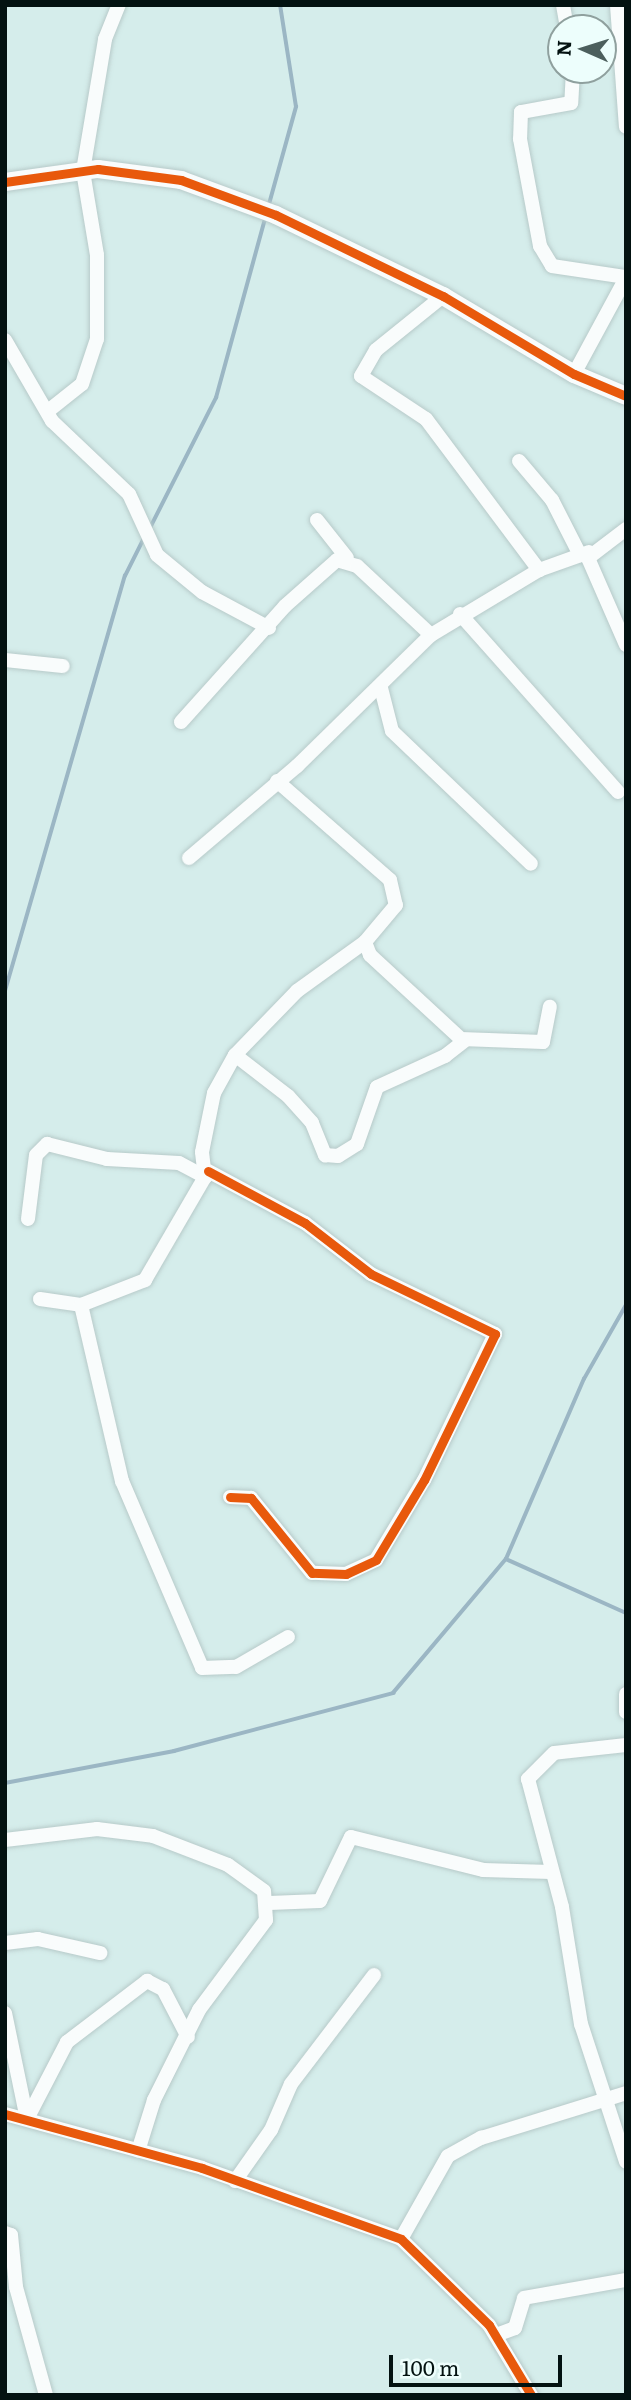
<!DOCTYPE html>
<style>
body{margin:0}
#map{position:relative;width:631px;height:2400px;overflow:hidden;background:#d5edeb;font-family:Literata,serif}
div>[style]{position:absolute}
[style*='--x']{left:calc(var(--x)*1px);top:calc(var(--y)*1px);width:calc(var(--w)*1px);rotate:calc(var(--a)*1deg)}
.stream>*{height:3.5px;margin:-1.75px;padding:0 1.75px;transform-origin:1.75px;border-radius:1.75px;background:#9bb6c4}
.roads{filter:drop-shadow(0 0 2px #b7cac9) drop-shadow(0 0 2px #b7cac9)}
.minor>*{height:14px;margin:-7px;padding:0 7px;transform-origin:7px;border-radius:7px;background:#f9fcfc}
.tertiary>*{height:18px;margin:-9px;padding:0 9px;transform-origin:9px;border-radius:9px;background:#f9fcfc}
.cycleway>*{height:9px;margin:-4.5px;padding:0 4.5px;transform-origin:4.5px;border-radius:4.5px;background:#e8590c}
span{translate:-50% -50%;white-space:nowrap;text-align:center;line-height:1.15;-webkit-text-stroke:6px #edfefc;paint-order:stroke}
.frame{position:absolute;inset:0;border:7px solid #031211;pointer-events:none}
.north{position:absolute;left:547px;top:14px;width:70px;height:70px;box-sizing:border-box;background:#edfefc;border:2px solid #8fa09e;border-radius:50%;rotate:273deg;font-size:19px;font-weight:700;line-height:28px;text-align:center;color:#031211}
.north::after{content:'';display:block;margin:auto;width:24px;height:32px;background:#4c5f5d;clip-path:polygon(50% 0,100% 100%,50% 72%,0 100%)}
.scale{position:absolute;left:389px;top:2355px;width:173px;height:32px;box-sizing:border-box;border:4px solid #031211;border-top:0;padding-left:9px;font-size:21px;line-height:24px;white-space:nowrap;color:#031211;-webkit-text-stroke:5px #edfefc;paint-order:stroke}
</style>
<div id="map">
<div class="stream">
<div style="--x:268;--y:208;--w:105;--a:-74.5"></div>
<div style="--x:296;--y:107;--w:103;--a:-98.9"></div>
<div style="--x:150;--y:528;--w:146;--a:-63.1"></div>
<div style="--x:216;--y:398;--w:186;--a:-74.7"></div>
<div style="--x:5;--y:991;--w:432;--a:-73.9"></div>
<div style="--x:125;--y:576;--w:42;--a:-63.4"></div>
<div style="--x:506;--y:1559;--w:132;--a:24.2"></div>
<div style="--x:5;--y:1783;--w:172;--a:-10.7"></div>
<div style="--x:174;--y:1751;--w:227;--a:-14.8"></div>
<div style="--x:393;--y:1693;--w:175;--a:-49.9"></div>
<div style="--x:506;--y:1559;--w:196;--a:-66.6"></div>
<div style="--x:584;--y:1379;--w:85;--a:-60.4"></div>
</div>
<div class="roads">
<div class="minor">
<div style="--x:563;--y:5;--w:23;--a:80"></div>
<div style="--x:617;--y:5;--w:122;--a:85.8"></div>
<div style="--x:573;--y:70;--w:33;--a:93"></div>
<div style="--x:571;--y:103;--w:51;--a:169.8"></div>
<div style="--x:521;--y:112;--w:27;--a:92"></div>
<div style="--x:520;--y:139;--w:109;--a:79.4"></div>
<div style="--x:540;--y:246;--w:23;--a:59"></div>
<div style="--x:552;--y:266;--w:75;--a:8.5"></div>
<div style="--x:443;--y:296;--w:86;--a:141.1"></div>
<div style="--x:376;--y:350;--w:30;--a:120"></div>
<div style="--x:361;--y:376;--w:78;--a:33.5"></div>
<div style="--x:426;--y:419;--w:189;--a:53.2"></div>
<div style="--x:5;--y:340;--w:94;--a:59.9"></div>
<div style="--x:52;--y:421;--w:106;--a:43.5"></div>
<div style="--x:129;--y:494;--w:67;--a:65.3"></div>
<div style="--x:157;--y:555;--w:58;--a:39.4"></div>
<div style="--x:202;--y:592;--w:76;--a:28.2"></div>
<div style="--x:574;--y:374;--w:109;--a:-61.6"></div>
<div style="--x:48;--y:411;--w:43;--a:-38.5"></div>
<div style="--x:82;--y:384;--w:47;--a:-71.6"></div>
<div style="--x:97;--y:339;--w:84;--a:-90"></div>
<div style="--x:97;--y:255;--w:85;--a:-99.5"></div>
<div style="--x:83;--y:171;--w:134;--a:-80.5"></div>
<div style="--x:105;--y:39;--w:37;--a:-68"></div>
<div style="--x:519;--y:461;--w:51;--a:49.8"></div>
<div style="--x:552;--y:500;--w:62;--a:63"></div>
<div style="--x:317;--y:520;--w:48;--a:51.7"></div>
<div style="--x:626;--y:529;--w:48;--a:142.7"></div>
<div style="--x:588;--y:558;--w:95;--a:66.4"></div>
<div style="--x:460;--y:614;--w:238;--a:48.4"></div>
<div style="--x:5;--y:660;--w:58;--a:5.9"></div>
<div style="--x:381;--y:688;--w:44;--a:75.7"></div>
<div style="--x:392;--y:731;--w:192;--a:43.7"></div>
<div style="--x:181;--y:722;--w:156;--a:-48.1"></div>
<div style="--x:285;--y:606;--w:69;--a:-41.5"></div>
<div style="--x:337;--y:560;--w:21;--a:17"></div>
<div style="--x:357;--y:566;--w:101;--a:43"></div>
<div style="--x:277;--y:781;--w:150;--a:41.2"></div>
<div style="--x:390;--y:880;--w:26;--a:77"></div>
<div style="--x:396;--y:905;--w:48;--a:130"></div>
<div style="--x:365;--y:942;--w:14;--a:69"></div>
<div style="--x:370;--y:955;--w:124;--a:42.7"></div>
<div style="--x:461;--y:1039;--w:82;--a:2.1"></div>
<div style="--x:543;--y:1042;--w:36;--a:-79"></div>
<div style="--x:189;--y:858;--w:142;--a:-40.4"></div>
<div style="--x:297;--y:766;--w:187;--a:-44.4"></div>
<div style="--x:431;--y:635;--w:126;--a:-31"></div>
<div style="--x:539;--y:570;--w:53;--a:-19.8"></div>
<div style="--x:235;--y:1055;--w:67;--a:37.7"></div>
<div style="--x:288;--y:1096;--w:36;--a:48"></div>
<div style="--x:312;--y:1123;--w:35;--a:68"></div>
<div style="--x:325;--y:1155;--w:13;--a:4"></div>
<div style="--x:338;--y:1156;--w:22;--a:-32"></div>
<div style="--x:357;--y:1144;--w:60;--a:-70.7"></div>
<div style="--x:377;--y:1087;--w:75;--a:-24.5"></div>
<div style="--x:445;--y:1056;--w:24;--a:-38"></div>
<div style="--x:208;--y:1171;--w:110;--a:28.2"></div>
<div style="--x:305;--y:1223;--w:83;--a:37.7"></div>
<div style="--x:371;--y:1274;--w:138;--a:25.8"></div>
<div style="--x:495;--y:1334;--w:162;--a:115.9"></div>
<div style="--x:424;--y:1480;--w:93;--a:121"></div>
<div style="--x:376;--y:1560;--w:33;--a:155"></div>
<div style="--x:346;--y:1574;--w:34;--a:-178"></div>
<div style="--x:312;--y:1573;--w:97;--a:-129.1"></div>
<div style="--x:251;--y:1498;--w:21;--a:-177"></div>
<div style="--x:28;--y:1219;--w:64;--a:-82.9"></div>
<div style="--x:36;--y:1155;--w:16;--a:-45"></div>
<div style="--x:47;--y:1144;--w:62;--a:14"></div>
<div style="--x:107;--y:1159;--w:72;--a:3.2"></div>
<div style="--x:179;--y:1163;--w:30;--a:28"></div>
<div style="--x:205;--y:1177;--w:25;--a:-97"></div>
<div style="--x:202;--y:1152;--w:60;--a:-78.5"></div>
<div style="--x:214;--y:1093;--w:43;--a:-61.1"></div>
<div style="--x:235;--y:1055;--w:89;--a:-45.9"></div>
<div style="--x:297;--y:991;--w:84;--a:-35.8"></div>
<div style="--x:40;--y:1299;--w:41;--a:8.3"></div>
<div style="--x:81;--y:1305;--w:69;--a:-21.3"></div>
<div style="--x:145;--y:1280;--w:119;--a:-59.8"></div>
<div style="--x:81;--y:1305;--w:181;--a:76.9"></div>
<div style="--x:122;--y:1481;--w:203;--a:66.8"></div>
<div style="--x:202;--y:1668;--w:34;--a:-2"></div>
<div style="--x:236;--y:1667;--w:60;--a:-30"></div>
<div style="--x:626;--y:1694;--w:18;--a:90"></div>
<div style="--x:626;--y:1745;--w:72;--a:173.7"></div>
<div style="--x:554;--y:1753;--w:37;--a:135"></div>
<div style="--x:528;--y:1779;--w:132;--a:75.1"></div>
<div style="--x:562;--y:1907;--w:119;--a:80.8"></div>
<div style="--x:581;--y:2024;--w:145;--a:71.9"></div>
<div style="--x:5;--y:1840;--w:93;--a:-6.8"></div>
<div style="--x:97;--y:1829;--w:56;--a:7.1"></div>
<div style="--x:153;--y:1836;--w:80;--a:21.1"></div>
<div style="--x:228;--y:1865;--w:44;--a:35.8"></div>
<div style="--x:264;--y:1891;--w:29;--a:86"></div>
<div style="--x:266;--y:1920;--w:112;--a:126.7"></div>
<div style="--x:199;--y:2010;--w:101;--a:116.6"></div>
<div style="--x:154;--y:2100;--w:53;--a:107.4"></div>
<div style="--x:269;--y:1903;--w:51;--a:-2.2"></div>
<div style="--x:320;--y:1901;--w:71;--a:-64.2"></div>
<div style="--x:351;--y:1837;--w:136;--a:14"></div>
<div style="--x:483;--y:1870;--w:68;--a:1.7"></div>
<div style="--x:5;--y:1943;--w:33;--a:-7"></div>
<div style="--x:38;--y:1939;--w:64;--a:12.7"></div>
<div style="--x:5;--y:2013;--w:108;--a:78.3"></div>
<div style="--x:27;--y:2119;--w:87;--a:-62.5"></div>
<div style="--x:67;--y:2042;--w:101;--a:-37.3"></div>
<div style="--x:147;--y:1981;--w:18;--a:27"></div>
<div style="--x:163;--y:1989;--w:54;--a:62.5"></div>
<div style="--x:5;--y:2114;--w:204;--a:15.3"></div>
<div style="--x:202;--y:2168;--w:211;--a:19.6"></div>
<div style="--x:401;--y:2239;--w:123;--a:44.3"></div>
<div style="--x:489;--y:2325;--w:82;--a:59"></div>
<div style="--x:235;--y:2181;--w:62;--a:-54.8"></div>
<div style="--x:271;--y:2130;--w:50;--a:-66.5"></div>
<div style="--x:291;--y:2084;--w:137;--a:-52.7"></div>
<div style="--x:5;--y:2233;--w:6;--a:18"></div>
<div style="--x:11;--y:2235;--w:52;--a:84.5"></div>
<div style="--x:16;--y:2287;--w:112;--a:74.5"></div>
<div style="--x:401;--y:2239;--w:95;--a:-60.5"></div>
<div style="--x:448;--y:2156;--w:38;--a:-29"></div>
<div style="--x:481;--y:2138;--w:152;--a:-17.2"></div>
<div style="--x:496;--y:2335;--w:20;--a:-20"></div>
<div style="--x:515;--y:2328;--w:31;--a:-73"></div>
<div style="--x:524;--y:2298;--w:104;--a:-10"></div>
</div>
<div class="tertiary">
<div style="--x:5;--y:182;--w:94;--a:-8"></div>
<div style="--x:98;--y:169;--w:84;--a:7.5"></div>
<div style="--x:181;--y:180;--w:101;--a:20.2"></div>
<div style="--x:276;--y:215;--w:186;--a:25.9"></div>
<div style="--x:443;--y:296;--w:152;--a:30.8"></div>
<div style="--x:574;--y:374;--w:56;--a:22.9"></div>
</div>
</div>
<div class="cycleway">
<div style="--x:5;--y:182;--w:94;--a:-8"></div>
<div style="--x:98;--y:169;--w:84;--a:7.5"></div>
<div style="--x:181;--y:180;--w:101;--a:20.2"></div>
<div style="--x:276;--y:215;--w:186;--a:25.9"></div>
<div style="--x:443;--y:296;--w:152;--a:30.8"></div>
<div style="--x:574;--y:374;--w:56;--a:22.9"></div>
<div style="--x:208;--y:1171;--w:110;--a:28.2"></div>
<div style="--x:305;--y:1223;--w:83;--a:37.7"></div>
<div style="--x:371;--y:1274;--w:138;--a:25.8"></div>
<div style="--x:495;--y:1334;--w:162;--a:115.9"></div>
<div style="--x:424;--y:1480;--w:93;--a:121"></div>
<div style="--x:376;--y:1560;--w:33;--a:155"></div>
<div style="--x:346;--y:1574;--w:34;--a:-178"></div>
<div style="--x:312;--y:1573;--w:97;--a:-129.1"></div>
<div style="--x:251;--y:1498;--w:21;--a:-177"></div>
<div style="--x:5;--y:2114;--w:204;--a:15.3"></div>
<div style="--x:202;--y:2168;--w:211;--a:19.6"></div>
<div style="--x:401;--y:2239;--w:123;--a:44.3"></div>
<div style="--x:489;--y:2325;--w:82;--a:59"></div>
</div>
<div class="frame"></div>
<div class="north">N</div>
<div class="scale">100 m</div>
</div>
